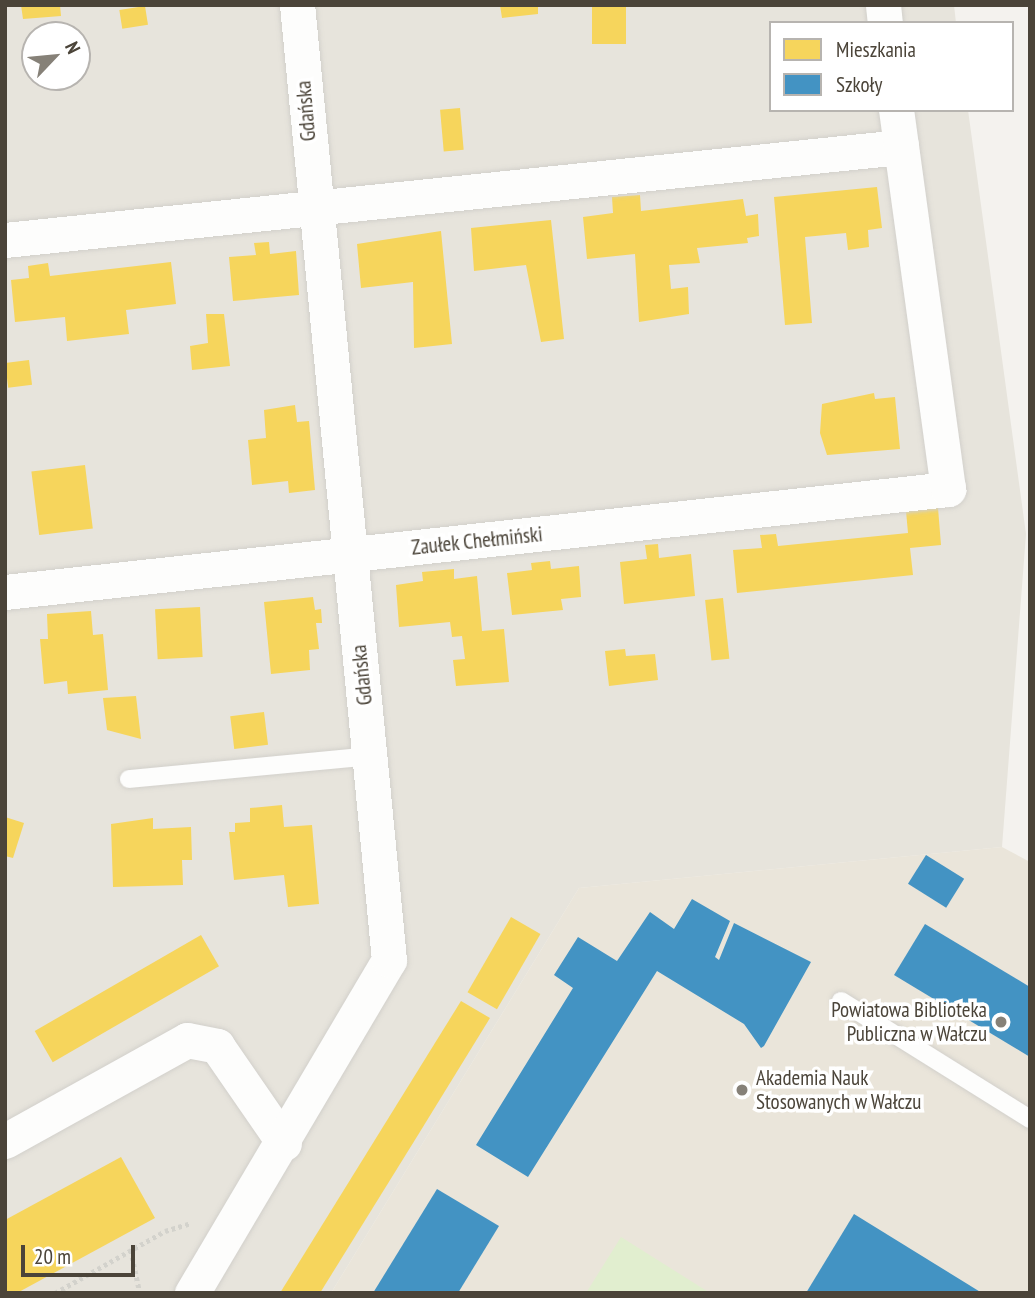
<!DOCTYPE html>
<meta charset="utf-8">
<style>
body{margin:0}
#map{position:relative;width:1035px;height:1298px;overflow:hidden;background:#f4f2ee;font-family:"PT Sans Narrow",sans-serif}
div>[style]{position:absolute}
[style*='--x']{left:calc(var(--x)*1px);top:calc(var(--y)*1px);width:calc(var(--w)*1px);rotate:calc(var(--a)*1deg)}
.residential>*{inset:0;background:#e7e4dc}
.education>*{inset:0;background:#eae5da}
.green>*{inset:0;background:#e1eecf}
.homes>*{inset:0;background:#f6d55c;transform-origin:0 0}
.schools>*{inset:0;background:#4393c3;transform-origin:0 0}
.path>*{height:4.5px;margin-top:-2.25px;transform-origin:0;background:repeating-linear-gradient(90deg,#d3d2cc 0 3.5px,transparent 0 7px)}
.roads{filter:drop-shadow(0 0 2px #d2d0cb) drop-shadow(0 0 2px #d2d0cb)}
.service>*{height:18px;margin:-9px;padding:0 9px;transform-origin:9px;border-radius:9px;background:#fdfdfc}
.minor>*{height:35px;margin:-17.5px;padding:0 17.5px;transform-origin:17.5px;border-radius:17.5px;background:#fdfdfc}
.dots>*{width:19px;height:19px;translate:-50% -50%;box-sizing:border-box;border:4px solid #fff;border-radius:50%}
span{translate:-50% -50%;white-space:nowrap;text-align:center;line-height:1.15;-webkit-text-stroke:7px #fff;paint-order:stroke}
.street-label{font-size:21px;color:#4b4439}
.poi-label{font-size:21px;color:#4b4439}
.right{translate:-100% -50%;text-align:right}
.left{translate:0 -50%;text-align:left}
.frame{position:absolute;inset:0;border:7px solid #4b4439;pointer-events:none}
.legend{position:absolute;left:769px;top:21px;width:245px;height:91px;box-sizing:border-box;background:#fff;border:2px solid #b7b4b0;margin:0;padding:9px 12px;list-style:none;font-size:21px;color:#4b4439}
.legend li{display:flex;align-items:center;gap:14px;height:35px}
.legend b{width:35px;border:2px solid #b7b4b0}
.north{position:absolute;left:21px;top:21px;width:70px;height:70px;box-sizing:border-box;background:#fff;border:2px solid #b7b4b0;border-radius:50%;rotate:64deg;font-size:19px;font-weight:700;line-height:28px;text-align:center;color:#4b4439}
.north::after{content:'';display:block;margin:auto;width:24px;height:32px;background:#868178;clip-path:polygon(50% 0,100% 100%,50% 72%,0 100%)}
.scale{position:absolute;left:21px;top:1245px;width:114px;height:32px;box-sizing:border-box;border:4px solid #4b4439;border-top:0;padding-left:9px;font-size:21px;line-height:24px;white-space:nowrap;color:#4b4439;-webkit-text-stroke:5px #fff;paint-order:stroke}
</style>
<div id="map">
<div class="residential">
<div style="clip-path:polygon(evenodd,5px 5px,954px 5px,956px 23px,771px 23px,771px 110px,968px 110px,1026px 534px,1002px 847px,579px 888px,331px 1293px,5px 1293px,5px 5px,35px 35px,77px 35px,77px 77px,35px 77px,35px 35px)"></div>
</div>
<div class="education">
<div style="clip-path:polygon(1002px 847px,1030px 862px,1030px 1293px,331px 1293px,579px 888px)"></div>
</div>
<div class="green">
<div style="clip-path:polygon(621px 1237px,710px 1293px,586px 1293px)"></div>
</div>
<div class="homes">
<div style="clip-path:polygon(21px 5px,60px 5px,61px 16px,23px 19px)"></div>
<div style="clip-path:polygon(500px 5px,538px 5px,538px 14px,502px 18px)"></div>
<div style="left:592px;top:5px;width:34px;height:39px"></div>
<div style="left:145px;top:6px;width:19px;height:26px;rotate:81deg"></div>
<div style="left:460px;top:108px;width:42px;height:20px;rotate:85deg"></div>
<div style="clip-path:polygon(877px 187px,882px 228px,868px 230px,869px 247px,848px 250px,846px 233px,805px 237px,812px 323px,785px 325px,774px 197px)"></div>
<div style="clip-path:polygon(640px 195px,641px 211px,743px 199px,746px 216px,758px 214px,759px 236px,747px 238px,748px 243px,697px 248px,700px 263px,669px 265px,671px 289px,688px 287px,689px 314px,639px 322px,635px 254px,587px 259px,583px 217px,613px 213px,612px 197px)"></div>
<div style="clip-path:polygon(551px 220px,564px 339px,541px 342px,526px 265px,474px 271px,471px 228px)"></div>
<div style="clip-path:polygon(441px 231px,452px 344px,414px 348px,413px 282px,361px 288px,357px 244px)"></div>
<div style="clip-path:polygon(269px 242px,270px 254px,296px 251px,299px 295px,233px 301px,229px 257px,256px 255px,254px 243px)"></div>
<div style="clip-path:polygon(171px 262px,176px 304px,126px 310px,129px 334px,67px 341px,65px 317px,15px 322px,11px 280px,29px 278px,28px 266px,48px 263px,50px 276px)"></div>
<div style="clip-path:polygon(206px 314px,224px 314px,230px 366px,192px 370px,190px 346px,208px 343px)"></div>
<div style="left:29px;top:360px;width:25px;height:24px;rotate:83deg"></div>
<div style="clip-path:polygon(874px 393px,875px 399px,895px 397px,900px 449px,827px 455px,820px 433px,822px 404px)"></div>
<div style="clip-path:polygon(295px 405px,297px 422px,309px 421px,315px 490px,289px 493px,288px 481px,252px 485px,248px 440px,266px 438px,264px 410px)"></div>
<div style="left:85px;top:465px;width:64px;height:54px;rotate:83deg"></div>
<div style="clip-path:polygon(938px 508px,941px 545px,910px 548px,913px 575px,737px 593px,733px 550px,762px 548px,760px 535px,776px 534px,778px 546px,908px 533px,906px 511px)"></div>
<div style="clip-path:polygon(658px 544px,659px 558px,691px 554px,695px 596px,624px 604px,620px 562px,647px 559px,645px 545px)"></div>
<div style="clip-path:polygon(550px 561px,551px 569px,579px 566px,581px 597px,561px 599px,563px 610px,512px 615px,507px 573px,532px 570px,531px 563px)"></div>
<div style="clip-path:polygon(454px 569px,454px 579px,477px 576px,482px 631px,504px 629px,509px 682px,456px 686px,453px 660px,465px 659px,462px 636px,452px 637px,450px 622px,399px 627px,396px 585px,423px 581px,422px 572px)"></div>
<div style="clip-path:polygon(313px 597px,315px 610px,321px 609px,322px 623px,316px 623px,319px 649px,309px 650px,310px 670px,271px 674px,264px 602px)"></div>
<div style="left:723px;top:598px;width:61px;height:18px;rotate:84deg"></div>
<div style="left:200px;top:607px;width:50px;height:45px;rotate:87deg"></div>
<div style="clip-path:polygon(91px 611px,93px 635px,103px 634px,108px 690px,68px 694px,67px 681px,44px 684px,40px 639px,48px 639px,47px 614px)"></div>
<div style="clip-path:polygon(625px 649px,626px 656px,655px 654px,658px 680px,609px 686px,605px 651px)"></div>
<div style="clip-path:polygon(136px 696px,141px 739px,107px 730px,103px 698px)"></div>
<div style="left:264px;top:712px;width:33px;height:34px;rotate:83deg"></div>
<div style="clip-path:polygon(282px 805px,284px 827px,312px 825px,319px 904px,288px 907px,284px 875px,234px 880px,229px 832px,235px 832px,235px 823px,250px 822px,250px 808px)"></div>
<div style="clip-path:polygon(5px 817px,24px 823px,13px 858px,5px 856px)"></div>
<div style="clip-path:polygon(153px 818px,153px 829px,191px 827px,192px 860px,182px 860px,183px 885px,113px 887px,111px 824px)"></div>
<div style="left:511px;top:917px;width:34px;height:87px;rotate:30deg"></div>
<div style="left:201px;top:935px;width:36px;height:192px;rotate:60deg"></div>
<div style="clip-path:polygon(461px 1001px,490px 1018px,418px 1135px,320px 1293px,280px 1293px)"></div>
<div style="clip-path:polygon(121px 1157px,155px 1218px,17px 1293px,5px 1293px,5px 1220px)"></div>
</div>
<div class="schools">
<div style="left:926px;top:855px;width:45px;height:34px;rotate:32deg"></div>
<div style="clip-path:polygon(692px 899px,730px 921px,715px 957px,719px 960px,734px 923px,811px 962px,764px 1046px,761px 1048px,744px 1024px,657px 971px,528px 1177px,476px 1145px,573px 988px,554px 975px,578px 937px,617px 961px,650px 912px,674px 929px)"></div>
<div style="clip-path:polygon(925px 924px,1030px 987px,1030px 1057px,894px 975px)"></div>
<div style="clip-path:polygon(437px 1189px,499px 1226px,458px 1293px,373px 1293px)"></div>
<div style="clip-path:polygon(854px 1214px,982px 1293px,806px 1293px)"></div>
</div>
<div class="path">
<div style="--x:131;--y:1250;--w:44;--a:78.2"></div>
<div style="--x:55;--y:1293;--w:126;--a:-29.4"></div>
<div style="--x:165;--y:1231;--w:27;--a:-17"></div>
</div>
<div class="roads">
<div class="service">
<div style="--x:129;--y:779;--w:243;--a:-5.4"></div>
<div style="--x:841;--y:1001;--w:223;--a:32"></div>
</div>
<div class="minor">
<div style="--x:883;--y:5;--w:18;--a:84"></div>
<div style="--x:5;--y:240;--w:901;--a:-5.93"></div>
<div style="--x:5;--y:592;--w:949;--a:-6.23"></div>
<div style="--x:948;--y:489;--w:383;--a:-97.8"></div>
<div style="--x:5;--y:1141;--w:208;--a:-29"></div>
<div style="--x:187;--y:1040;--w:31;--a:11"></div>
<div style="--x:217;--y:1046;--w:118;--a:55.4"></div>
<div style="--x:192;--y:1293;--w:387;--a:-59.4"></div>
<div style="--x:389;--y:960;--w:959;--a:-95.5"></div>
</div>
</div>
<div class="dots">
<div style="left:1001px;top:1022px;background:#868178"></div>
<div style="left:742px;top:1090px;background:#868178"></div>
</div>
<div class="street-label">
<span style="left:306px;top:111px;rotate:-95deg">Gdańska</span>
<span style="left:477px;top:541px;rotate:-6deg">Zaułek Chełmiński</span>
<span style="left:362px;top:675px;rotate:-96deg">Gdańska</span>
</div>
<div class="poi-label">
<span class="right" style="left:987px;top:1022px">Powiatowa Biblioteka<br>Publiczna w Wałczu</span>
<span class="left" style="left:756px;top:1090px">Akademia Nauk<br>Stosowanych w Wałczu</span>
</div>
<div class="frame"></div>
<ul class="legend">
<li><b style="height:19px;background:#f6d55c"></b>Mieszkania</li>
<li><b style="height:19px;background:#4393c3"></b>Szkoły</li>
</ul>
<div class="north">N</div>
<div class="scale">20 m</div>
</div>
